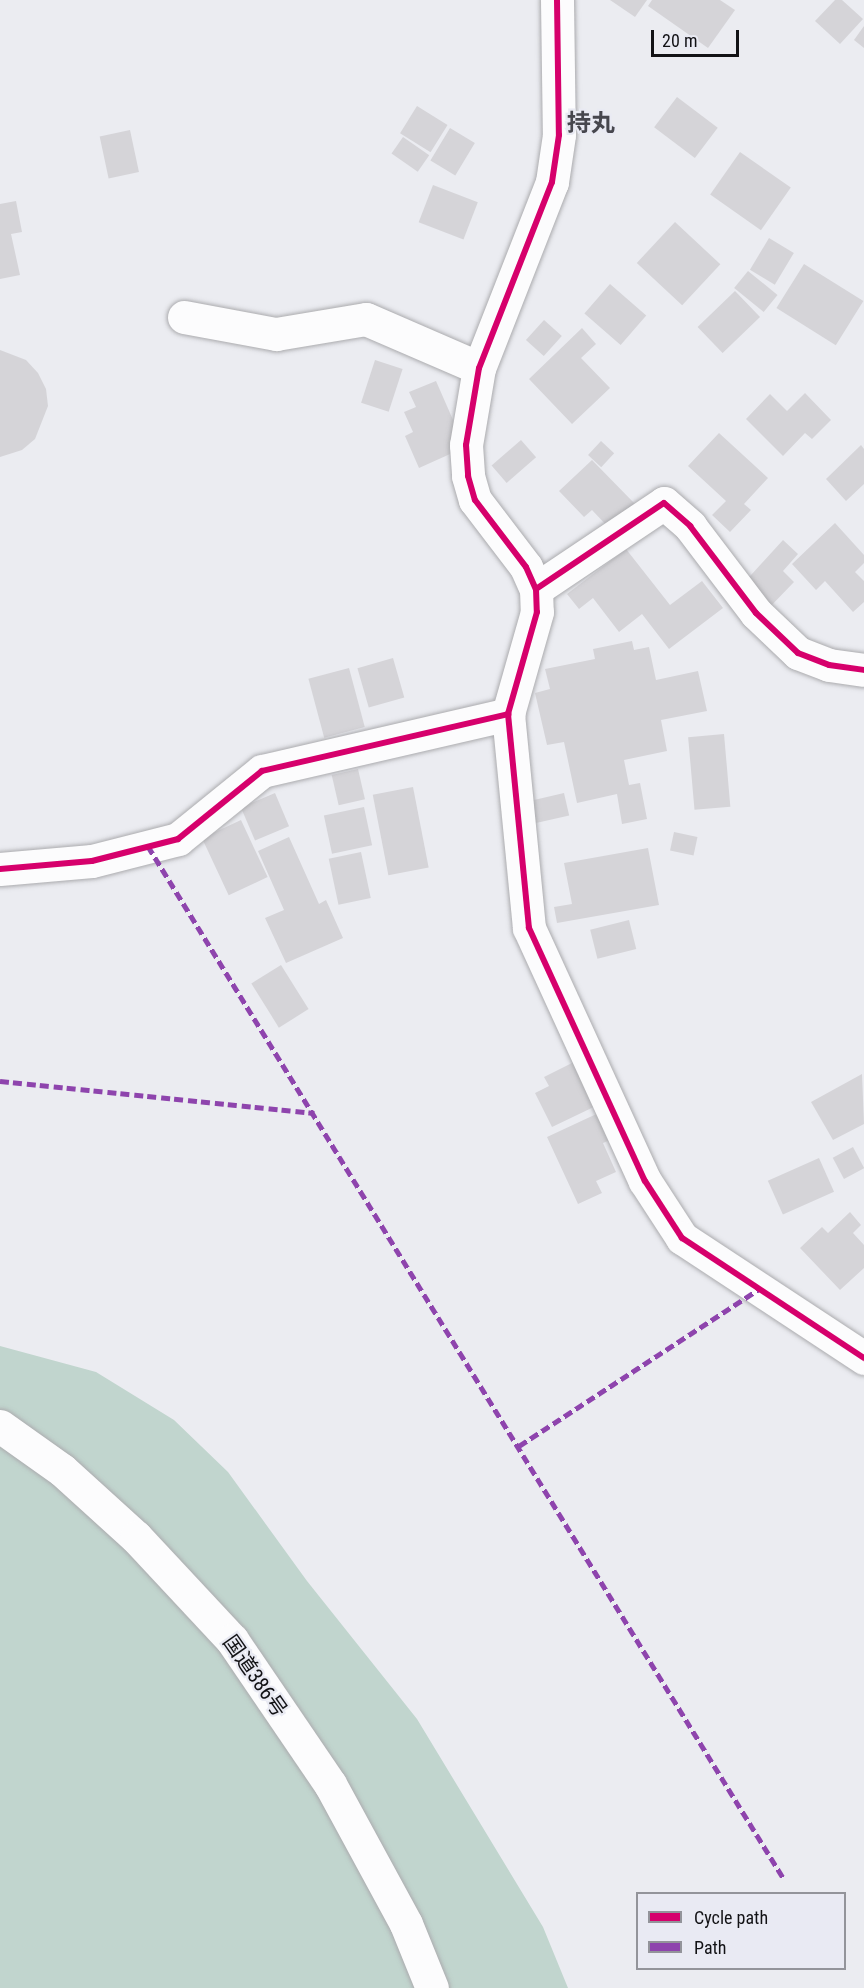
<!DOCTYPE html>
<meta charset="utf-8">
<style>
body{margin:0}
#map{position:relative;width:864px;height:1988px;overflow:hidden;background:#ebecf1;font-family:"Roboto Condensed","Noto Sans JP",sans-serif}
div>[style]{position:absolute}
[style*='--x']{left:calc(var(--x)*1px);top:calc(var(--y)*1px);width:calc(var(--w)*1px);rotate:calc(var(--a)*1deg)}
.forest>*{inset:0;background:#c1d5ce}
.building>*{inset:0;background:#d5d4d8;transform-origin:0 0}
.roads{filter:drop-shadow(0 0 2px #ababae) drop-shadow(0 0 2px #ababae)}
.street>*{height:33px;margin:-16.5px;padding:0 16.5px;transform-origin:16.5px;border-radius:16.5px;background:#fcfcfd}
.highway>*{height:33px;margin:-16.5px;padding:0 16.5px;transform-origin:16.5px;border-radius:16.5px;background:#fcfcfd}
.quiet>*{height:4.5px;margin-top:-2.25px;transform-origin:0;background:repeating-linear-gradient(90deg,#8e44ad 0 9px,transparent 0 13.5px)}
.cycleway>*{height:6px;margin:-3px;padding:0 3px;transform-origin:3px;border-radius:3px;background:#d6006c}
span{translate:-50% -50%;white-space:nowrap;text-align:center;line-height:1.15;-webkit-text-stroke:4.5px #e9eaf3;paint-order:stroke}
.street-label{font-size:21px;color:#121215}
.quarter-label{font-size:24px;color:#47474e;font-weight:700}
.legend{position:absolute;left:636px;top:1892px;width:210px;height:78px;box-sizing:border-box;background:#e9eaf3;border:2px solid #93949a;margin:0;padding:8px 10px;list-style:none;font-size:18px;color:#121215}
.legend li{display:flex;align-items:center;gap:12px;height:30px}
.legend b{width:30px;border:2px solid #93949a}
.scale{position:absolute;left:651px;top:30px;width:88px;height:27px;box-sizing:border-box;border:3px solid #121215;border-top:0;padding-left:8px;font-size:18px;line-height:21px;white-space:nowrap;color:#121215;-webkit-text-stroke:4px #e9eaf3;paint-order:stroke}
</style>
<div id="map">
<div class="forest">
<div style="clip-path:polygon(0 1346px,96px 1372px,174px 1420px,228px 1472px,307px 1581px,417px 1719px,543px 1927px,568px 1988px,0 1988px)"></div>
</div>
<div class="building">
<div style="clip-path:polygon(610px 0,647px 0,635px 17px)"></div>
<div style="clip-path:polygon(652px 0,720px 0,735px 10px,708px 48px,648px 6px)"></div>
<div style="clip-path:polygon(835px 0,842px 0,863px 19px,840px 44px,815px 21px)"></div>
<div style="clip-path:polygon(864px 26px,864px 48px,854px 40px)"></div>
<div style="left:677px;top:97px;width:51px;height:38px;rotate:37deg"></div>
<div style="left:417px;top:106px;width:36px;height:32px;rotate:32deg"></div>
<div style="left:450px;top:128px;width:29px;height:38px;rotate:31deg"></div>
<div style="left:130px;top:130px;width:43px;height:31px;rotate:78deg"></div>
<div style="left:403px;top:137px;width:32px;height:20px;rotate:35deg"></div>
<div style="left:740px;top:152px;width:62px;height:52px;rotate:35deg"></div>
<div style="left:433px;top:185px;width:48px;height:40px;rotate:21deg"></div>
<div style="clip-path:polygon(16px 201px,22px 232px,11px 234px,20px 275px,0 279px,0 204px)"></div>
<div style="left:675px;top:222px;width:62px;height:56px;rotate:43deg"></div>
<div style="left:769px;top:238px;width:29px;height:37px;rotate:31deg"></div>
<div style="left:804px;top:264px;width:70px;height:52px;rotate:32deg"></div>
<div style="left:748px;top:271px;width:38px;height:22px;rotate:39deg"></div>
<div style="left:610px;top:284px;width:48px;height:39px;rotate:41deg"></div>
<div style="left:735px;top:291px;width:36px;height:52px;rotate:46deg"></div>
<div style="left:544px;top:320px;width:24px;height:27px;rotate:42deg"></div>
<div style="clip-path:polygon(582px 328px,596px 344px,581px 358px,610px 388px,572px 424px,529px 379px)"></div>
<div style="clip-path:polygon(0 350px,26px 360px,38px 373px,46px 389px,48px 406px,35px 439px,22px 450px,0 457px)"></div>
<div style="left:375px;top:360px;width:29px;height:45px;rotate:18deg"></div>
<div style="clip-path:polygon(436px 381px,457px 429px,459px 450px,419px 468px,405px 436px,413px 432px,404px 412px,416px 407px,409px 392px)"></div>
<div style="clip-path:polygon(805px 393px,831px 420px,812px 439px,805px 433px,783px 456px,746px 419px,770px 394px,787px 411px)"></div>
<div style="clip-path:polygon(719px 433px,768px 478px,744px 504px,751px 510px,730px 532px,712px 515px,726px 501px,688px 466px)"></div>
<div style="left:521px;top:440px;width:23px;height:39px;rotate:49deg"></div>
<div style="left:601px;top:441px;width:18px;height:19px;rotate:43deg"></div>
<div style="clip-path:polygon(861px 445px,864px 449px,864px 484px,846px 501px,826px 479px)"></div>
<div style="clip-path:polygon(592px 460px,636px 505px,610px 529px,592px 510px,584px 517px,559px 491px)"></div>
<div style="clip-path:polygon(835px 523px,864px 555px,864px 563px,855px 572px,864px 581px,864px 602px,853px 612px,825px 581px,816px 590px,792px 564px)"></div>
<div style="clip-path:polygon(783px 540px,798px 554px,783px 571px,794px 582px,767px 610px,741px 586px)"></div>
<div style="clip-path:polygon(626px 549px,670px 605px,702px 581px,723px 608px,669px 649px,642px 614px,619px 632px,593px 598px,579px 609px,567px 594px)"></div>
<div style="clip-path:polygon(632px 641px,634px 650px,649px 647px,656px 680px,698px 671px,707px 711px,661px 720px,667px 751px,624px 760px,629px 785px,640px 783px,647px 819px,622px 824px,617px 794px,577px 803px,564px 742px,547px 745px,535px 693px,550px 689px,545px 669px,595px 659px,593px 649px)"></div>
<div style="left:393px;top:658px;width:41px;height:37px;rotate:74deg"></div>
<div style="left:349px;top:668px;width:61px;height:42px;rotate:75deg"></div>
<div style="left:724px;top:734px;width:73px;height:36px;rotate:85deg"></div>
<div style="left:358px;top:769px;width:31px;height:27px;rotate:77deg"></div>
<div style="left:413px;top:787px;width:82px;height:41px;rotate:79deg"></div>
<div style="left:275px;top:793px;width:36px;height:37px;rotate:67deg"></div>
<div style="left:564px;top:793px;width:23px;height:34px;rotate:77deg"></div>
<div style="left:364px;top:807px;width:39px;height:41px;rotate:78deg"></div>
<div style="left:241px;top:820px;width:63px;height:43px;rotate:65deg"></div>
<div style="left:674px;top:832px;width:24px;height:19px;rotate:12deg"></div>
<div style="clip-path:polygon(289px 837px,319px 904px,326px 900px,343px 938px,286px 963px,265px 918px,284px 910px,258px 851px)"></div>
<div style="clip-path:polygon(648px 848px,659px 905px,557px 923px,554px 907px,572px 904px,564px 863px)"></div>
<div style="left:361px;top:852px;width:47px;height:33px;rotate:78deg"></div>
<div style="left:629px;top:920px;width:30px;height:40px;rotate:76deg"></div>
<div style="left:281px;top:965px;width:52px;height:35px;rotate:58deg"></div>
<div style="clip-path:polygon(578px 1060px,600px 1104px,552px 1127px,535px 1093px,549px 1086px,544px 1077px)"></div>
<div style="clip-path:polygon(862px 1074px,864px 1124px,833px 1140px,811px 1102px)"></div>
<div style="clip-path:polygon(605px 1110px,617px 1137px,603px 1143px,616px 1172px,596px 1181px,602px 1193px,578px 1204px,547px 1137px)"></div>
<div style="left:853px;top:1147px;width:24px;height:23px;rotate:62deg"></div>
<div style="left:819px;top:1158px;width:37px;height:56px;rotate:66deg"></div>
<div style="clip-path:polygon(850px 1212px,861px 1225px,853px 1233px,864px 1245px,864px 1268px,840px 1290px,800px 1248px,822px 1227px,828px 1233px)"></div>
</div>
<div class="roads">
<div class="street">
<div style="--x:557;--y:0;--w:135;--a:89.2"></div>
<div style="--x:559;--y:135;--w:48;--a:98.5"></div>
<div style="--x:552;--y:182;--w:200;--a:111.4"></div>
<div style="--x:479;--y:368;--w:78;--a:99.6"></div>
<div style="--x:466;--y:445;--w:31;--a:86"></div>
<div style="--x:468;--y:476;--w:25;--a:74"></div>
<div style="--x:475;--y:500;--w:84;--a:52.7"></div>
<div style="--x:526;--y:567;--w:24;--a:66"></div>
<div style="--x:536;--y:589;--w:23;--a:88"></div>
<div style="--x:537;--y:612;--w:106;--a:105.9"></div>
<div style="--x:508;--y:714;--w:215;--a:84.4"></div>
<div style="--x:529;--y:928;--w:278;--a:65.4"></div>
<div style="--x:645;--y:1181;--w:68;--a:57"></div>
<div style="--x:682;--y:1238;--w:218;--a:33.4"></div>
<div style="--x:184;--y:317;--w:94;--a:10.5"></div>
<div style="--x:276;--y:334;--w:91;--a:-9.5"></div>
<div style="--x:366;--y:319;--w:123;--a:23.4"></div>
<div style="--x:536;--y:589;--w:154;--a:-33.9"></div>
<div style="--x:664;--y:503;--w:35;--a:41"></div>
<div style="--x:690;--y:526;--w:109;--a:52.8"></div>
<div style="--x:756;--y:613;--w:58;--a:43.6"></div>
<div style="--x:798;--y:653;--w:33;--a:21"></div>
<div style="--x:829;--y:665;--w:35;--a:8"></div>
<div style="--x:0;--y:869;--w:92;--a:-5"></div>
<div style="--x:92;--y:861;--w:89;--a:-14.3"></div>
<div style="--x:178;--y:839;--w:108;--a:-39"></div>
<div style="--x:262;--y:771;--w:253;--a:-13"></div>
</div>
<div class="highway">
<div style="--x:0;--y:1426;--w:76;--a:35.4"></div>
<div style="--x:62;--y:1470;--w:100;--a:42.2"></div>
<div style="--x:136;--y:1537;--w:141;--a:47"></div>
<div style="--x:232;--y:1640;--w:174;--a:55.8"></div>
<div style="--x:330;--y:1784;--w:159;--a:61.5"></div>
<div style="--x:406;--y:1924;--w:69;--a:67.9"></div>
</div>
</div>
<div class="quiet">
<div style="--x:148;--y:846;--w:1213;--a:58.38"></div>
<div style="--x:0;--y:1081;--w:316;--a:5.8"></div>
<div style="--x:519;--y:1446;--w:287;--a:-33.2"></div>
</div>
<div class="cycleway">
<div style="--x:557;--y:0;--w:135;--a:89.2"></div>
<div style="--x:559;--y:135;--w:48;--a:98.5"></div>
<div style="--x:552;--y:182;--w:200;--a:111.4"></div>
<div style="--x:479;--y:368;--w:78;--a:99.6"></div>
<div style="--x:466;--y:445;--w:31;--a:86"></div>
<div style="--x:468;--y:476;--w:25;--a:74"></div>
<div style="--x:475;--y:500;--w:84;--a:52.7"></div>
<div style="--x:526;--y:567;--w:24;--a:66"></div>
<div style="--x:536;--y:589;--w:23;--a:88"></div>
<div style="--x:537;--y:612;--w:106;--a:105.9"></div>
<div style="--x:508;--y:714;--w:215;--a:84.4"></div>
<div style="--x:529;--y:928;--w:278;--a:65.4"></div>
<div style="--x:645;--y:1181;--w:68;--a:57"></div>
<div style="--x:682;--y:1238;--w:218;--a:33.4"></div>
<div style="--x:536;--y:589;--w:154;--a:-33.9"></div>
<div style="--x:664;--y:503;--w:35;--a:41"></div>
<div style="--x:690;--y:526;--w:109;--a:52.8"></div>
<div style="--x:756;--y:613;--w:58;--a:43.6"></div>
<div style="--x:798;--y:653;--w:33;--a:21"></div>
<div style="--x:829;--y:665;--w:35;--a:8"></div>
<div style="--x:0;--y:869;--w:92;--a:-5"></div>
<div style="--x:92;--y:861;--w:89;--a:-14.3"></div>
<div style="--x:178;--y:839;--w:108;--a:-39"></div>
<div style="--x:262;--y:771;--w:253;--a:-13"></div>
</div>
<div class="street-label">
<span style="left:255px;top:1676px;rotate:55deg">国道386号</span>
</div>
<div class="quarter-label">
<span style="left:591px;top:124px">持丸</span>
</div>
<ul class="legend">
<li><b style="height:8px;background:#d6006c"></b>Cycle path</li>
<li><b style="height:8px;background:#8e44ad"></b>Path</li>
</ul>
<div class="scale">20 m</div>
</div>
